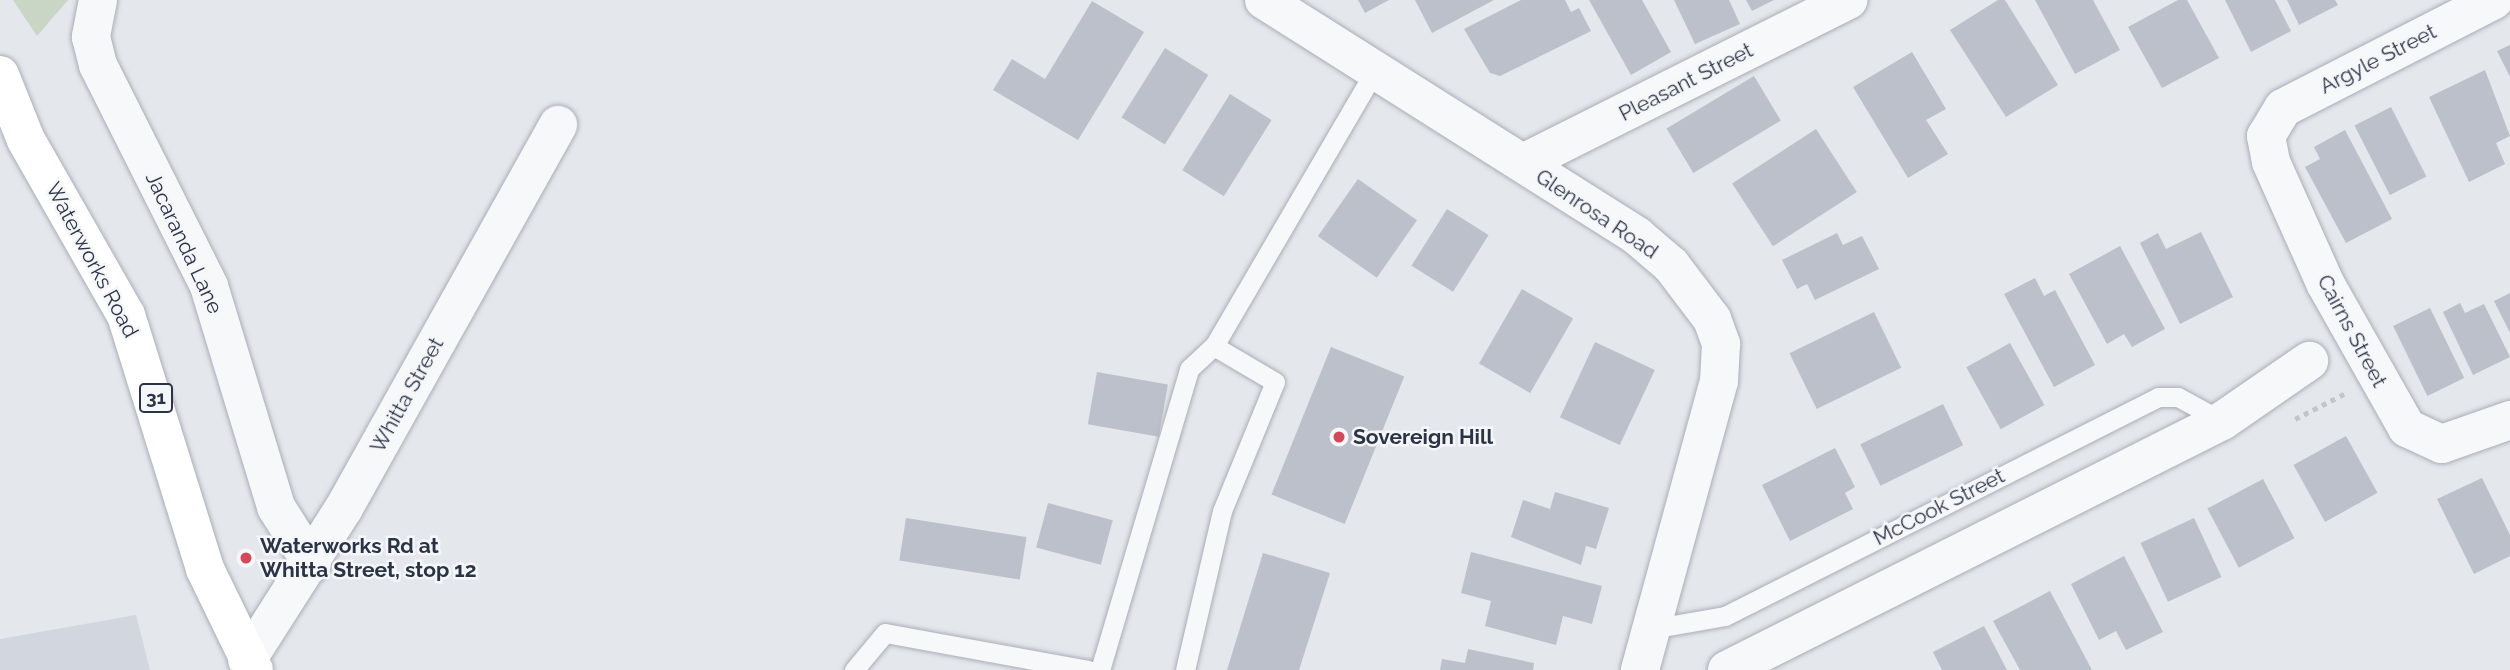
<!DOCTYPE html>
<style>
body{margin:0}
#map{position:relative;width:2510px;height:670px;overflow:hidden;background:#e4e7ec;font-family:Raleway,sans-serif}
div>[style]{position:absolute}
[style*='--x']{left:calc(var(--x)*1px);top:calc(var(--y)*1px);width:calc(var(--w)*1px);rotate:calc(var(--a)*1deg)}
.built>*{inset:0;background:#d2d6de}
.green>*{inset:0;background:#c9d6c5}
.building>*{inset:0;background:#bbc0ca;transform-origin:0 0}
.path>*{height:4.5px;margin-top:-2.25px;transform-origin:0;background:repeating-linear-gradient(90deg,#c2c5cb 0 5px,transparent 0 10px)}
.roads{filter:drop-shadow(0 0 2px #a9aeb7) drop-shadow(0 0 2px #a9aeb7)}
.lane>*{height:19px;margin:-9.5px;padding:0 9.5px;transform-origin:9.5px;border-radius:9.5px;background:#f7f8fa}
.street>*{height:38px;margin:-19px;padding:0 19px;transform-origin:19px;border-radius:19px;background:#f7f8fa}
.primary>*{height:38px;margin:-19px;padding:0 19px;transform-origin:19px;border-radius:19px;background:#fff}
.dots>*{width:19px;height:19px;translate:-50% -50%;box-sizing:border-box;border:4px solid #f4f6f9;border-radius:50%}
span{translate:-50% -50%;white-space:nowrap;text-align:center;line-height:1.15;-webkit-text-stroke:5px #f4f6f9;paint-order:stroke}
.shield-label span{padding:2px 5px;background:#f4f6f9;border:2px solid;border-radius:5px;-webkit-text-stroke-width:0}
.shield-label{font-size:19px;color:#2b3445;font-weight:700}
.street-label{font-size:21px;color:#2b3445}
.poi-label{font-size:21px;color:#2b3445;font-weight:700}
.left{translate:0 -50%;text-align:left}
</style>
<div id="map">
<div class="built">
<div style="clip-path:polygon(136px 615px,150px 670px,0 670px,0 639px)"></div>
</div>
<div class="green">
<div style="clip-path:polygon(13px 0,68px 0,37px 36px)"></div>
</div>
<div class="building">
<div style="clip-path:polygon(1358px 0,1389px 0,1365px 13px)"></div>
<div style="clip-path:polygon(1415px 0,1494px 0,1432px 33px)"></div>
<div style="clip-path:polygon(1521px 0,1565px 0,1571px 12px,1579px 8px,1591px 31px,1500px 76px,1490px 73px,1464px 29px)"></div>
<div style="clip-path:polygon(1589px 0,1642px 0,1671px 52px,1631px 75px)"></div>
<div style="clip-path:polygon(1674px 0,1729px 0,1740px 24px,1695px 44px)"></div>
<div style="clip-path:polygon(1746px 0,1774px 0,1752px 11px)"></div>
<div style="clip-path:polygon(1998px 0,2005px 0,2058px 85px,2006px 117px,1950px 30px)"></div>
<div style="clip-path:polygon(2035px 0,2093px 0,2120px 50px,2075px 74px)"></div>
<div style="clip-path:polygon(2178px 0,2187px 0,2219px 58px,2162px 88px,2128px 27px)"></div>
<div style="clip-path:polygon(2225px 0,2275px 0,2291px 31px,2251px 52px)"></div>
<div style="clip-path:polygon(2287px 0,2335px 0,2338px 5px,2299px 25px)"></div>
<div style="clip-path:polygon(1092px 1px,1144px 32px,1078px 140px,993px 90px,1012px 59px,1045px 79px)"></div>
<div style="clip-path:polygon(2510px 45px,2510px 77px,2497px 51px)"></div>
<div style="left:1165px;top:48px;width:51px;height:82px;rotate:32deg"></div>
<div style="clip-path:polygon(1912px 52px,1946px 109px,1926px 120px,1948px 154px,1908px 178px,1853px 87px)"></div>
<div style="clip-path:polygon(2485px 70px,2510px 136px,2496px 143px,2505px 164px,2469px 182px,2429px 97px)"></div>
<div style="left:1754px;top:76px;width:52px;height:102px;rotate:59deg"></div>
<div style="left:1230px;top:94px;width:49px;height:90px;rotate:32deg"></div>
<div style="left:2391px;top:107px;width:78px;height:41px;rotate:63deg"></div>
<div style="left:1816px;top:129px;width:75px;height:100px;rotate:57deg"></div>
<div style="clip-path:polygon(2345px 130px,2392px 219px,2346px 243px,2305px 167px,2320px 159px,2314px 147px)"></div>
<div style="left:1358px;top:179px;width:72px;height:70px;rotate:35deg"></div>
<div style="left:1447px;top:209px;width:49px;height:67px;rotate:32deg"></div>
<div style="clip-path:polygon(2201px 232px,2233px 297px,2180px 324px,2140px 243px,2158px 233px,2166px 249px)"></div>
<div style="clip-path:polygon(1837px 233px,1843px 245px,1862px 236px,1879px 269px,1815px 300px,1807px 284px,1797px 289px,1782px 260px)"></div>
<div style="clip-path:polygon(2120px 246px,2165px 329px,2132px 347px,2124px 334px,2107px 344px,2069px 274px)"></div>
<div style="clip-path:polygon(2035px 278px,2044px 296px,2055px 290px,2095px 365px,2054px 387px,2004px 294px)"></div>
<div style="left:1522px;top:289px;width:59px;height:86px;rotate:30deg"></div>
<div style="clip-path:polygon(2510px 293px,2510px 333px,2494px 301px)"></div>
<div style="clip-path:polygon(2460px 303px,2465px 313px,2484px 304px,2510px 357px,2473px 375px,2443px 312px)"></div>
<div style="left:2430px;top:308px;width:78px;height:41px;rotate:64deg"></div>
<div style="left:1874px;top:312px;width:62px;height:94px;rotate:64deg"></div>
<div style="left:1595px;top:342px;width:66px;height:83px;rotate:25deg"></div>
<div style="left:2010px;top:343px;width:71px;height:50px;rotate:61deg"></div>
<div style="left:1331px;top:347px;width:79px;height:159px;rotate:22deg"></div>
<div style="left:1097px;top:372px;width:72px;height:53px;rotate:10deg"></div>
<div style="left:1943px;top:404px;width:46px;height:92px;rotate:64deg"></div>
<div style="left:2346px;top:436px;width:65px;height:60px;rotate:61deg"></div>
<div style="clip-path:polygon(1835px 448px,1855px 487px,1845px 493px,1853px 509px,1790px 541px,1762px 485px)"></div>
<div style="clip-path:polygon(2482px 478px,2510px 535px,2510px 556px,2474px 574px,2437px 499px)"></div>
<div style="left:2263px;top:479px;width:67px;height:63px;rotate:62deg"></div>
<div style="clip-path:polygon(1555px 492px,1609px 508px,1596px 549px,1586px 546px,1581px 565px,1511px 537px,1523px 500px,1550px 509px)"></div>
<div style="left:1048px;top:503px;width:67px;height:46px;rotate:15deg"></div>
<div style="left:906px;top:518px;width:122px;height:43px;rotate:9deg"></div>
<div style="left:2194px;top:518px;width:65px;height:59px;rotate:65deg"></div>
<div style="clip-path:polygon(1471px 552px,1602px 586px,1592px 624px,1563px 616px,1556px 645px,1485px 626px,1491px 601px,1461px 593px)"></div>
<div style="clip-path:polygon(1263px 553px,1330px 573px,1299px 670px,1227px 670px)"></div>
<div style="clip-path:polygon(2124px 556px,2163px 632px,2126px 650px,2116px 631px,2099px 640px,2071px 584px)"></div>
<div style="clip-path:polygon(2050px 591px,2092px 670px,2020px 670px,1993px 621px)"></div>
<div style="clip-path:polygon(1984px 626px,2007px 670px,1942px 670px,1933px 652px)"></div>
<div style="clip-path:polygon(1468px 649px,1534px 663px,1533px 670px,1440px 670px,1442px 659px,1465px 663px)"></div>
</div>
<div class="path">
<div style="--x:2295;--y:419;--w:57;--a:-27"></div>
</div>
<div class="roads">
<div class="lane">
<div style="--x:1651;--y:629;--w:75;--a:-10"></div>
<div style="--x:1725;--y:616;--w:485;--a:-26.8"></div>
<div style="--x:2158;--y:397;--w:20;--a:0"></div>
<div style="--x:2178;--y:397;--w:50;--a:28.6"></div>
<div style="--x:854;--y:670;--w:48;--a:-50"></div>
<div style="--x:885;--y:633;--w:206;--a:10.3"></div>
<div style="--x:1100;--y:670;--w:314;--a:-73.5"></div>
<div style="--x:1189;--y:369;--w:34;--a:-43"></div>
<div style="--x:1214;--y:346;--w:319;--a:-59.7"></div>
<div style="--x:1185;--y:670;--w:163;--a:-76.9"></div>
<div style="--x:1222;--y:511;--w:139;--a:-67.7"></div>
<div style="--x:1275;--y:382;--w:71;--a:-149.5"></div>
</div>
<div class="street">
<div style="--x:98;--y:0;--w:38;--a:101"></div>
<div style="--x:91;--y:37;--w:29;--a:76"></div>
<div style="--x:98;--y:65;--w:247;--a:63.3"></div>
<div style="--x:209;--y:286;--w:231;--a:73.1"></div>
<div style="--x:276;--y:507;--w:67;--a:57.7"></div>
<div style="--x:1264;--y:0;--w:441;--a:32.3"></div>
<div style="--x:1637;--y:236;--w:45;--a:40.5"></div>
<div style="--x:1671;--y:265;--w:68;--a:52.8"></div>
<div style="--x:1712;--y:319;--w:27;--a:70"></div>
<div style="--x:1721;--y:344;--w:37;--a:93"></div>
<div style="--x:1719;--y:381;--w:300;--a:105.3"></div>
<div style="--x:2494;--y:0;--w:237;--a:152.9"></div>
<div style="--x:2283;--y:108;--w:33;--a:121"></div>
<div style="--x:2266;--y:136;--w:26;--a:79"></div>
<div style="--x:2271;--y:162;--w:133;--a:65.9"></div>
<div style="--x:2325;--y:283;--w:167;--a:60.5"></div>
<div style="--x:2407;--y:428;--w:38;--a:25"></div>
<div style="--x:2442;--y:444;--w:72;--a:-19.4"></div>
<div style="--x:1523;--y:163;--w:364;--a:-26.6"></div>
<div style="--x:247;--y:660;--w:180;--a:-57.5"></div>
<div style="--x:344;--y:508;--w:439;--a:-60.8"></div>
<div style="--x:1727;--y:670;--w:554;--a:-26.7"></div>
<div style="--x:2222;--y:421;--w:106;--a:-34.6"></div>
</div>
<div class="primary">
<div style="--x:0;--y:75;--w:70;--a:68.2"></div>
<div style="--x:26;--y:140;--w:202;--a:60.3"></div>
<div style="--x:126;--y:315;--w:266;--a:72.7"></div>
<div style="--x:205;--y:569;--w:112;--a:64.1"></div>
</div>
</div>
<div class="dots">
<div style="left:1339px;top:437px;background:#d1495b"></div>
<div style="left:246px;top:558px;background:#d1495b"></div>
</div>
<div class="shield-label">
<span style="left:156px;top:398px">31</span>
</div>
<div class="street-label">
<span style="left:2378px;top:59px;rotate:-27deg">Argyle Street</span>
<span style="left:1686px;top:82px;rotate:-27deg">Pleasant Street</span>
<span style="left:1597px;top:214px;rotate:34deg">Glenrosa Road</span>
<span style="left:184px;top:243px;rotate:65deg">Jacaranda Lane</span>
<span style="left:92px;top:260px;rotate:62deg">Waterworks Road</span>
<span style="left:2352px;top:331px;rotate:62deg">Cairns Street</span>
<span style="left:407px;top:395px;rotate:-61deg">Whitta Street</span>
<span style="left:1939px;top:507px;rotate:-27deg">McCook Street</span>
</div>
<div class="poi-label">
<span class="left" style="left:1353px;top:437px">Sovereign Hill</span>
<span class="left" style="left:260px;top:558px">Waterworks Rd at<br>Whitta Street, stop 12</span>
</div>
</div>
